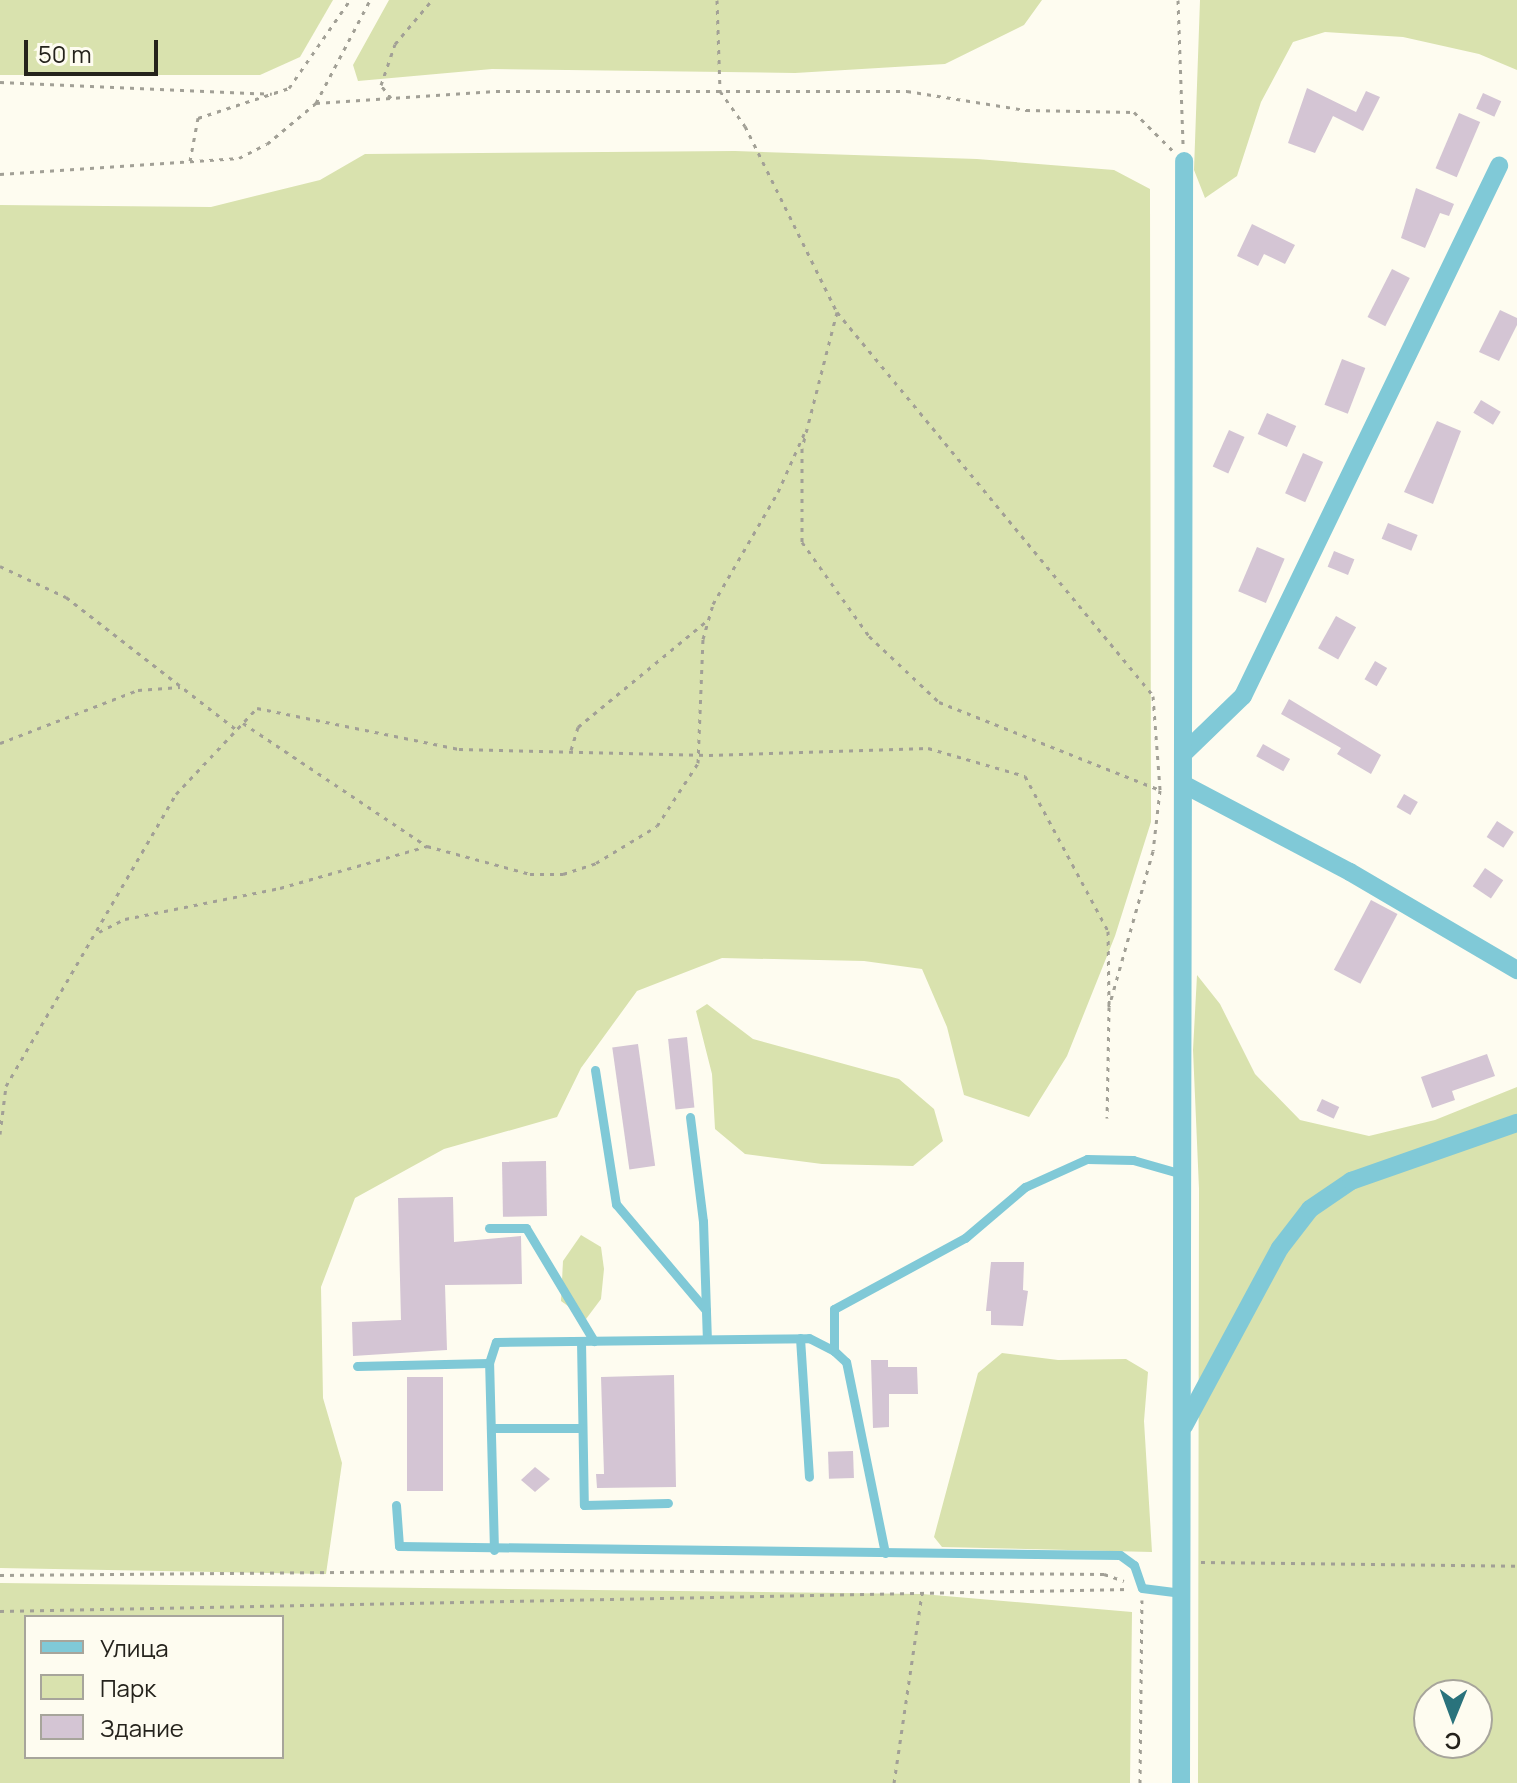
<!DOCTYPE html>
<meta charset="utf-8">
<style>
body{margin:0}
#map{position:relative;width:1517px;height:1783px;overflow:hidden;background:#fefcf0;font-family:Manrope,sans-serif}
div>[style]{position:absolute}
[style*='--x']{left:calc(var(--x)*1px);top:calc(var(--y)*1px);width:calc(var(--w)*1px);rotate:calc(var(--a)*1deg)}
.green>*{inset:0;background:#d9e2ae}
.building>*{inset:0;background:#d4c5d4;transform-origin:0 0}
.path>*{height:3px;margin-top:-1.5px;transform-origin:0;background:repeating-linear-gradient(90deg,#a2a096 0 4px,transparent 0 10px)}
.service>*{height:9px;margin:-4.5px;padding:0 4.5px;transform-origin:4.5px;border-radius:4.5px;background:#80c9d7}
.minor>*{height:18px;margin:-9px;padding:0 9px;transform-origin:9px;border-radius:9px;background:#80c9d7}
span{translate:-50% -50%;white-space:nowrap;text-align:center;line-height:1.15;-webkit-text-stroke:7px #fefcf0;paint-order:stroke}
.legend{position:absolute;left:24px;top:1615px;width:260px;height:144px;box-sizing:border-box;background:#fefcf0;border:2px solid #a7a59b;margin:0;padding:10px 14px;list-style:none;font-size:24px;color:#25231c}
.legend li{display:flex;align-items:center;gap:16px;height:40px}
.legend b{width:40px;border:2px solid #a7a59b}
.north{position:absolute;left:1413px;top:1679px;width:80px;height:80px;box-sizing:border-box;background:#fefcf0;border:2px solid #a7a59b;border-radius:50%;rotate:181deg;font-size:22px;font-weight:700;line-height:32px;text-align:center;color:#25231c}
.north::after{content:'';display:block;margin:auto;width:28px;height:36px;background:#2a737c;clip-path:polygon(50% 0,100% 100%,50% 72%,0 100%)}
.scale{position:absolute;left:24px;top:40px;width:134px;height:36px;box-sizing:border-box;border:4px solid #25231c;border-top:0;padding-left:10px;font-size:24px;line-height:28px;white-space:nowrap;color:#25231c;-webkit-text-stroke:6px #fefcf0;paint-order:stroke}
</style>
<div id="map">
<div class="green">
<div style="clip-path:polygon(0 0,333px 0,300px 57px,260px 75px,0 75px)"></div>
<div style="clip-path:polygon(389px 0,1042px 0,1024px 25px,945px 64px,795px 73px,492px 69px,358px 81px,353px 65px)"></div>
<div style="clip-path:polygon(1200px 0,1517px 0,1517px 70px,1479px 54px,1403px 37px,1325px 32px,1293px 42px,1261px 102px,1237px 176px,1205px 198px,1194px 170px)"></div>
<div style="clip-path:polygon(735px 151px,977px 159px,1114px 170px,1150px 189px,1151px 822px,1115px 936px,1067px 1056px,1029px 1117px,964px 1095px,947px 1027px,922px 969px,864px 961px,722px 958px,637px 991px,581px 1068px,557px 1117px,444px 1149px,355px 1198px,321px 1287px,323px 1398px,342px 1463px,326px 1574px,0 1568px,0 205px,211px 207px,320px 180px,365px 154px)"></div>
<div style="clip-path:polygon(evenodd,1197px 975px,1220px 1004px,1255px 1074px,1300px 1120px,1369px 1136px,1435px 1120px,1517px 1087px,1517px 1783px,1198px 1783px,1199px 1189px,1193px 1050px,1197px 975px,1429px 1695px,1477px 1695px,1477px 1743px,1429px 1743px,1429px 1695px)"></div>
<div style="clip-path:polygon(707px 1004px,753px 1039px,899px 1079px,934px 1109px,943px 1141px,913px 1166px,822px 1164px,745px 1154px,715px 1129px,712px 1074px,696px 1011px)"></div>
<div style="clip-path:polygon(581px 1235px,601px 1247px,604px 1269px,601px 1299px,586px 1319px,561px 1301px,563px 1261px)"></div>
<div style="clip-path:polygon(1002px 1353px,1058px 1360px,1126px 1359px,1148px 1372px,1144px 1421px,1152px 1552px,942px 1547px,934px 1537px,978px 1373px)"></div>
<div style="clip-path:polygon(evenodd,0 1583px,922px 1594px,1132px 1612px,1130px 1783px,0 1783px,0 1583px,26px 1617px,282px 1617px,282px 1757px,26px 1757px,26px 1617px)"></div>
</div>
<div class="building">
<div style="clip-path:polygon(1307px 88px,1356px 112px,1366px 91px,1380px 97px,1363px 131px,1333px 116px,1315px 153px,1288px 143px)"></div>
<div style="left:1483px;top:93px;width:20px;height:17px;rotate:24deg"></div>
<div style="left:1459px;top:113px;width:23px;height:60px;rotate:23deg"></div>
<div style="clip-path:polygon(1416px 188px,1454px 204px,1449px 216px,1440px 213px,1425px 248px,1401px 238px)"></div>
<div style="clip-path:polygon(1252px 224px,1295px 245px,1285px 264px,1264px 254px,1258px 266px,1237px 256px)"></div>
<div style="left:1392px;top:269px;width:20px;height:54px;rotate:27deg"></div>
<div style="clip-path:polygon(1500px 310px,1517px 318px,1517px 325px,1499px 361px,1479px 352px)"></div>
<div style="left:1342px;top:359px;width:25px;height:49px;rotate:21deg"></div>
<div style="left:1481px;top:400px;width:23px;height:15px;rotate:31deg"></div>
<div style="left:1267px;top:413px;width:32px;height:23px;rotate:24deg"></div>
<div style="clip-path:polygon(1437px 421px,1461px 431px,1433px 504px,1404px 492px)"></div>
<div style="left:1229px;top:430px;width:17px;height:40px;rotate:24deg"></div>
<div style="left:1303px;top:453px;width:22px;height:44px;rotate:24deg"></div>
<div style="left:1388px;top:523px;width:32px;height:17px;rotate:22deg"></div>
<div style="left:1257px;top:547px;width:30px;height:48px;rotate:23deg"></div>
<div style="left:1334px;top:551px;width:22px;height:17px;rotate:22deg"></div>
<div style="left:1336px;top:616px;width:23px;height:37px;rotate:29deg"></div>
<div style="left:1375px;top:661px;width:14px;height:21px;rotate:30deg"></div>
<div style="clip-path:polygon(1289px 699px,1381px 755px,1371px 774px,1337px 754px,1341px 748px,1281px 714px)"></div>
<div style="left:1263px;top:744px;width:31px;height:14px;rotate:29deg"></div>
<div style="left:1404px;top:794px;width:16px;height:15px;rotate:30deg"></div>
<div style="left:1497px;top:821px;width:20px;height:19px;rotate:33deg"></div>
<div style="left:1485px;top:868px;width:22px;height:22px;rotate:34deg"></div>
<div style="left:1371px;top:900px;width:30px;height:79px;rotate:28deg"></div>
<div style="left:687px;top:1037px;width:71px;height:19px;rotate:84deg"></div>
<div style="left:638px;top:1044px;width:123px;height:26px;rotate:82deg"></div>
<div style="clip-path:polygon(1487px 1054px,1495px 1076px,1452px 1091px,1455px 1100px,1432px 1108px,1421px 1077px)"></div>
<div style="left:1322px;top:1099px;width:19px;height:13px;rotate:25deg"></div>
<div style="left:546px;top:1161px;width:55px;height:44px;rotate:89deg"></div>
<div style="clip-path:polygon(453px 1197px,454px 1242px,521px 1236px,522px 1284px,445px 1285px,447px 1350px,353px 1356px,352px 1322px,401px 1320px,398px 1198px)"></div>
<div style="clip-path:polygon(991px 1262px,1024px 1262px,1023px 1290px,1028px 1291px,1023px 1326px,991px 1325px,991px 1311px,986px 1311px)"></div>
<div style="clip-path:polygon(871px 1360px,888px 1360px,888px 1367px,917px 1367px,918px 1394px,889px 1394px,889px 1427px,873px 1428px)"></div>
<div style="clip-path:polygon(674px 1375px,676px 1487px,597px 1488px,596px 1474px,604px 1474px,601px 1377px)"></div>
<div style="left:407px;top:1377px;width:36px;height:114px"></div>
<div style="left:853px;top:1451px;width:27px;height:25px;rotate:88deg"></div>
<div style="clip-path:polygon(535px 1467px,550px 1479px,535px 1492px,521px 1480px)"></div>
</div>
<div class="path">
<div style="--x:717;--y:0;--w:91;--a:88.1"></div>
<div style="--x:720;--y:91;--w:43;--a:54.5"></div>
<div style="--x:745;--y:126;--w:208;--a:63.7"></div>
<div style="--x:837;--y:312;--w:140;--a:104.4"></div>
<div style="--x:802;--y:448;--w:94;--a:90"></div>
<div style="--x:802;--y:542;--w:115;--a:54.5"></div>
<div style="--x:869;--y:636;--w:96;--a:43.3"></div>
<div style="--x:939;--y:702;--w:238;--a:21.7"></div>
<div style="--x:1160;--y:790;--w:61;--a:96.5"></div>
<div style="--x:1153;--y:851;--w:162;--a:105.8"></div>
<div style="--x:1109;--y:1007;--w:111;--a:91"></div>
<div style="--x:1178;--y:0;--w:145;--a:88"></div>
<div style="--x:0;--y:82;--w:272;--a:2.5"></div>
<div style="--x:391;--y:98;--w:16;--a:-128"></div>
<div style="--x:381;--y:85;--w:43;--a:-71.1"></div>
<div style="--x:395;--y:44;--w:57;--a:-49.9"></div>
<div style="--x:316;--y:103;--w:116;--a:-62.3"></div>
<div style="--x:190;--y:161;--w:44;--a:-79.5"></div>
<div style="--x:198;--y:118;--w:96;--a:-18.2"></div>
<div style="--x:289;--y:88;--w:107;--a:-55.3"></div>
<div style="--x:0;--y:174;--w:240;--a:-3.8"></div>
<div style="--x:239;--y:158;--w:31;--a:-27"></div>
<div style="--x:267;--y:144;--w:64;--a:-39.9"></div>
<div style="--x:316;--y:103;--w:180;--a:-3.8"></div>
<div style="--x:496;--y:91;--w:411;--a:0"></div>
<div style="--x:907;--y:91;--w:121;--a:9.1"></div>
<div style="--x:1026;--y:110;--w:108;--a:1.1"></div>
<div style="--x:1134;--y:112;--w:54;--a:45"></div>
<div style="--x:837;--y:312;--w:497;--a:50.5"></div>
<div style="--x:1153;--y:696;--w:94;--a:85.7"></div>
<div style="--x:0;--y:566;--w:73;--a:25.2"></div>
<div style="--x:66;--y:597;--w:217;--a:37.9"></div>
<div style="--x:243;--y:723;--w:221;--a:33.8"></div>
<div style="--x:427;--y:846;--w:107;--a:15.2"></div>
<div style="--x:530;--y:874;--w:33;--a:0"></div>
<div style="--x:563;--y:874;--w:35;--a:-18"></div>
<div style="--x:596;--y:863;--w:71;--a:-31.2"></div>
<div style="--x:657;--y:826;--w:75;--a:-56.9"></div>
<div style="--x:698;--y:763;--w:124;--a:-87.7"></div>
<div style="--x:703;--y:639;--w:36;--a:-74"></div>
<div style="--x:713;--y:604;--w:129;--a:-59.9"></div>
<div style="--x:778;--y:492;--w:64;--a:-65.9"></div>
<div style="--x:0;--y:743;--w:148;--a:-21"></div>
<div style="--x:138;--y:690;--w:42;--a:-4.1"></div>
<div style="--x:571;--y:750;--w:24;--a:-73"></div>
<div style="--x:578;--y:727;--w:168;--a:-39.5"></div>
<div style="--x:99;--y:932;--w:29;--a:-27"></div>
<div style="--x:125;--y:919;--w:158;--a:-11.3"></div>
<div style="--x:280;--y:888;--w:153;--a:-15.9"></div>
<div style="--x:0;--y:1134;--w:48;--a:-82.9"></div>
<div style="--x:6;--y:1086;--w:338;--a:-59.8"></div>
<div style="--x:176;--y:794;--w:118;--a:-46.7"></div>
<div style="--x:257;--y:708;--w:206;--a:11.5"></div>
<div style="--x:459;--y:749;--w:250;--a:1.4"></div>
<div style="--x:709;--y:755;--w:219;--a:-1.8"></div>
<div style="--x:928;--y:748;--w:101;--a:16.1"></div>
<div style="--x:1025;--y:776;--w:176;--a:61.8"></div>
<div style="--x:1108;--y:931;--w:76;--a:89.2"></div>
<div style="--x:1201;--y:1562;--w:316;--a:0.7"></div>
<div style="--x:0;--y:1575;--w:560;--a:-0.51"></div>
<div style="--x:560;--y:1570;--w:544;--a:0.42"></div>
<div style="--x:1104;--y:1574;--w:21;--a:19"></div>
<div style="--x:0;--y:1611;--w:1128;--a:-1.12"></div>
<div style="--x:894;--y:1783;--w:191;--a:-81.6"></div>
<div style="--x:1140;--y:1783;--w:183;--a:-89.4"></div>
</div>
<div class="service">
<div style="--x:595;--y:1070;--w:136;--a:81.1"></div>
<div style="--x:616;--y:1204;--w:139;--a:49.7"></div>
<div style="--x:690;--y:1117;--w:105;--a:82.9"></div>
<div style="--x:703;--y:1221;--w:118;--a:88.1"></div>
<div style="--x:489;--y:1228;--w:37;--a:0"></div>
<div style="--x:526;--y:1228;--w:132;--a:59"></div>
<div style="--x:800;--y:1338;--w:139;--a:86.3"></div>
<div style="--x:581;--y:1341;--w:164;--a:89"></div>
<div style="--x:584;--y:1505;--w:84;--a:-1.4"></div>
<div style="--x:357;--y:1366;--w:132;--a:-1.3"></div>
<div style="--x:491;--y:1428;--w:91;--a:0"></div>
<div style="--x:396;--y:1505;--w:41;--a:85.8"></div>
<div style="--x:399;--y:1546;--w:721;--a:0.72"></div>
<div style="--x:1120;--y:1555;--w:17;--a:36"></div>
<div style="--x:1134;--y:1565;--w:24;--a:71"></div>
<div style="--x:1142;--y:1588;--w:40;--a:7.1"></div>
<div style="--x:494;--y:1550;--w:187;--a:-91.5"></div>
<div style="--x:489;--y:1363;--w:22;--a:-72"></div>
<div style="--x:496;--y:1342;--w:313;--a:-0.7"></div>
<div style="--x:809;--y:1338;--w:28;--a:27"></div>
<div style="--x:885;--y:1553;--w:195;--a:-101.5"></div>
<div style="--x:846;--y:1362;--w:16;--a:-137"></div>
<div style="--x:834;--y:1351;--w:42;--a:-90"></div>
<div style="--x:834;--y:1309;--w:149;--a:-28.5"></div>
<div style="--x:965;--y:1238;--w:79;--a:-40.4"></div>
<div style="--x:1025;--y:1187;--w:68;--a:-24.3"></div>
<div style="--x:1087;--y:1159;--w:46;--a:1.2"></div>
<div style="--x:1133;--y:1160;--w:51;--a:15.9"></div>
</div>
<div class="minor">
<div style="--x:1183;--y:754;--w:83;--a:-44"></div>
<div style="--x:1243;--y:696;--w:589;--a:-64.22"></div>
<div style="--x:1183;--y:784;--w:189;--a:27.8"></div>
<div style="--x:1350;--y:872;--w:194;--a:30.4"></div>
<div style="--x:1184;--y:1426;--w:202;--a:-61.7"></div>
<div style="--x:1280;--y:1248;--w:49;--a:-52.4"></div>
<div style="--x:1310;--y:1209;--w:50;--a:-34.3"></div>
<div style="--x:1351;--y:1181;--w:176;--a:-19.3"></div>
<div style="--x:1181;--y:1783;--w:1622;--a:-89.89"></div>
</div>
<ul class="legend">
<li><b style="height:10px;background:#80c9d7"></b>Улица</li>
<li><b style="height:22px;background:#d9e2ae"></b>Парк</li>
<li><b style="height:22px;background:#d4c5d4"></b>Здание</li>
</ul>
<div class="north">С</div>
<div class="scale">50 m</div>
</div>
